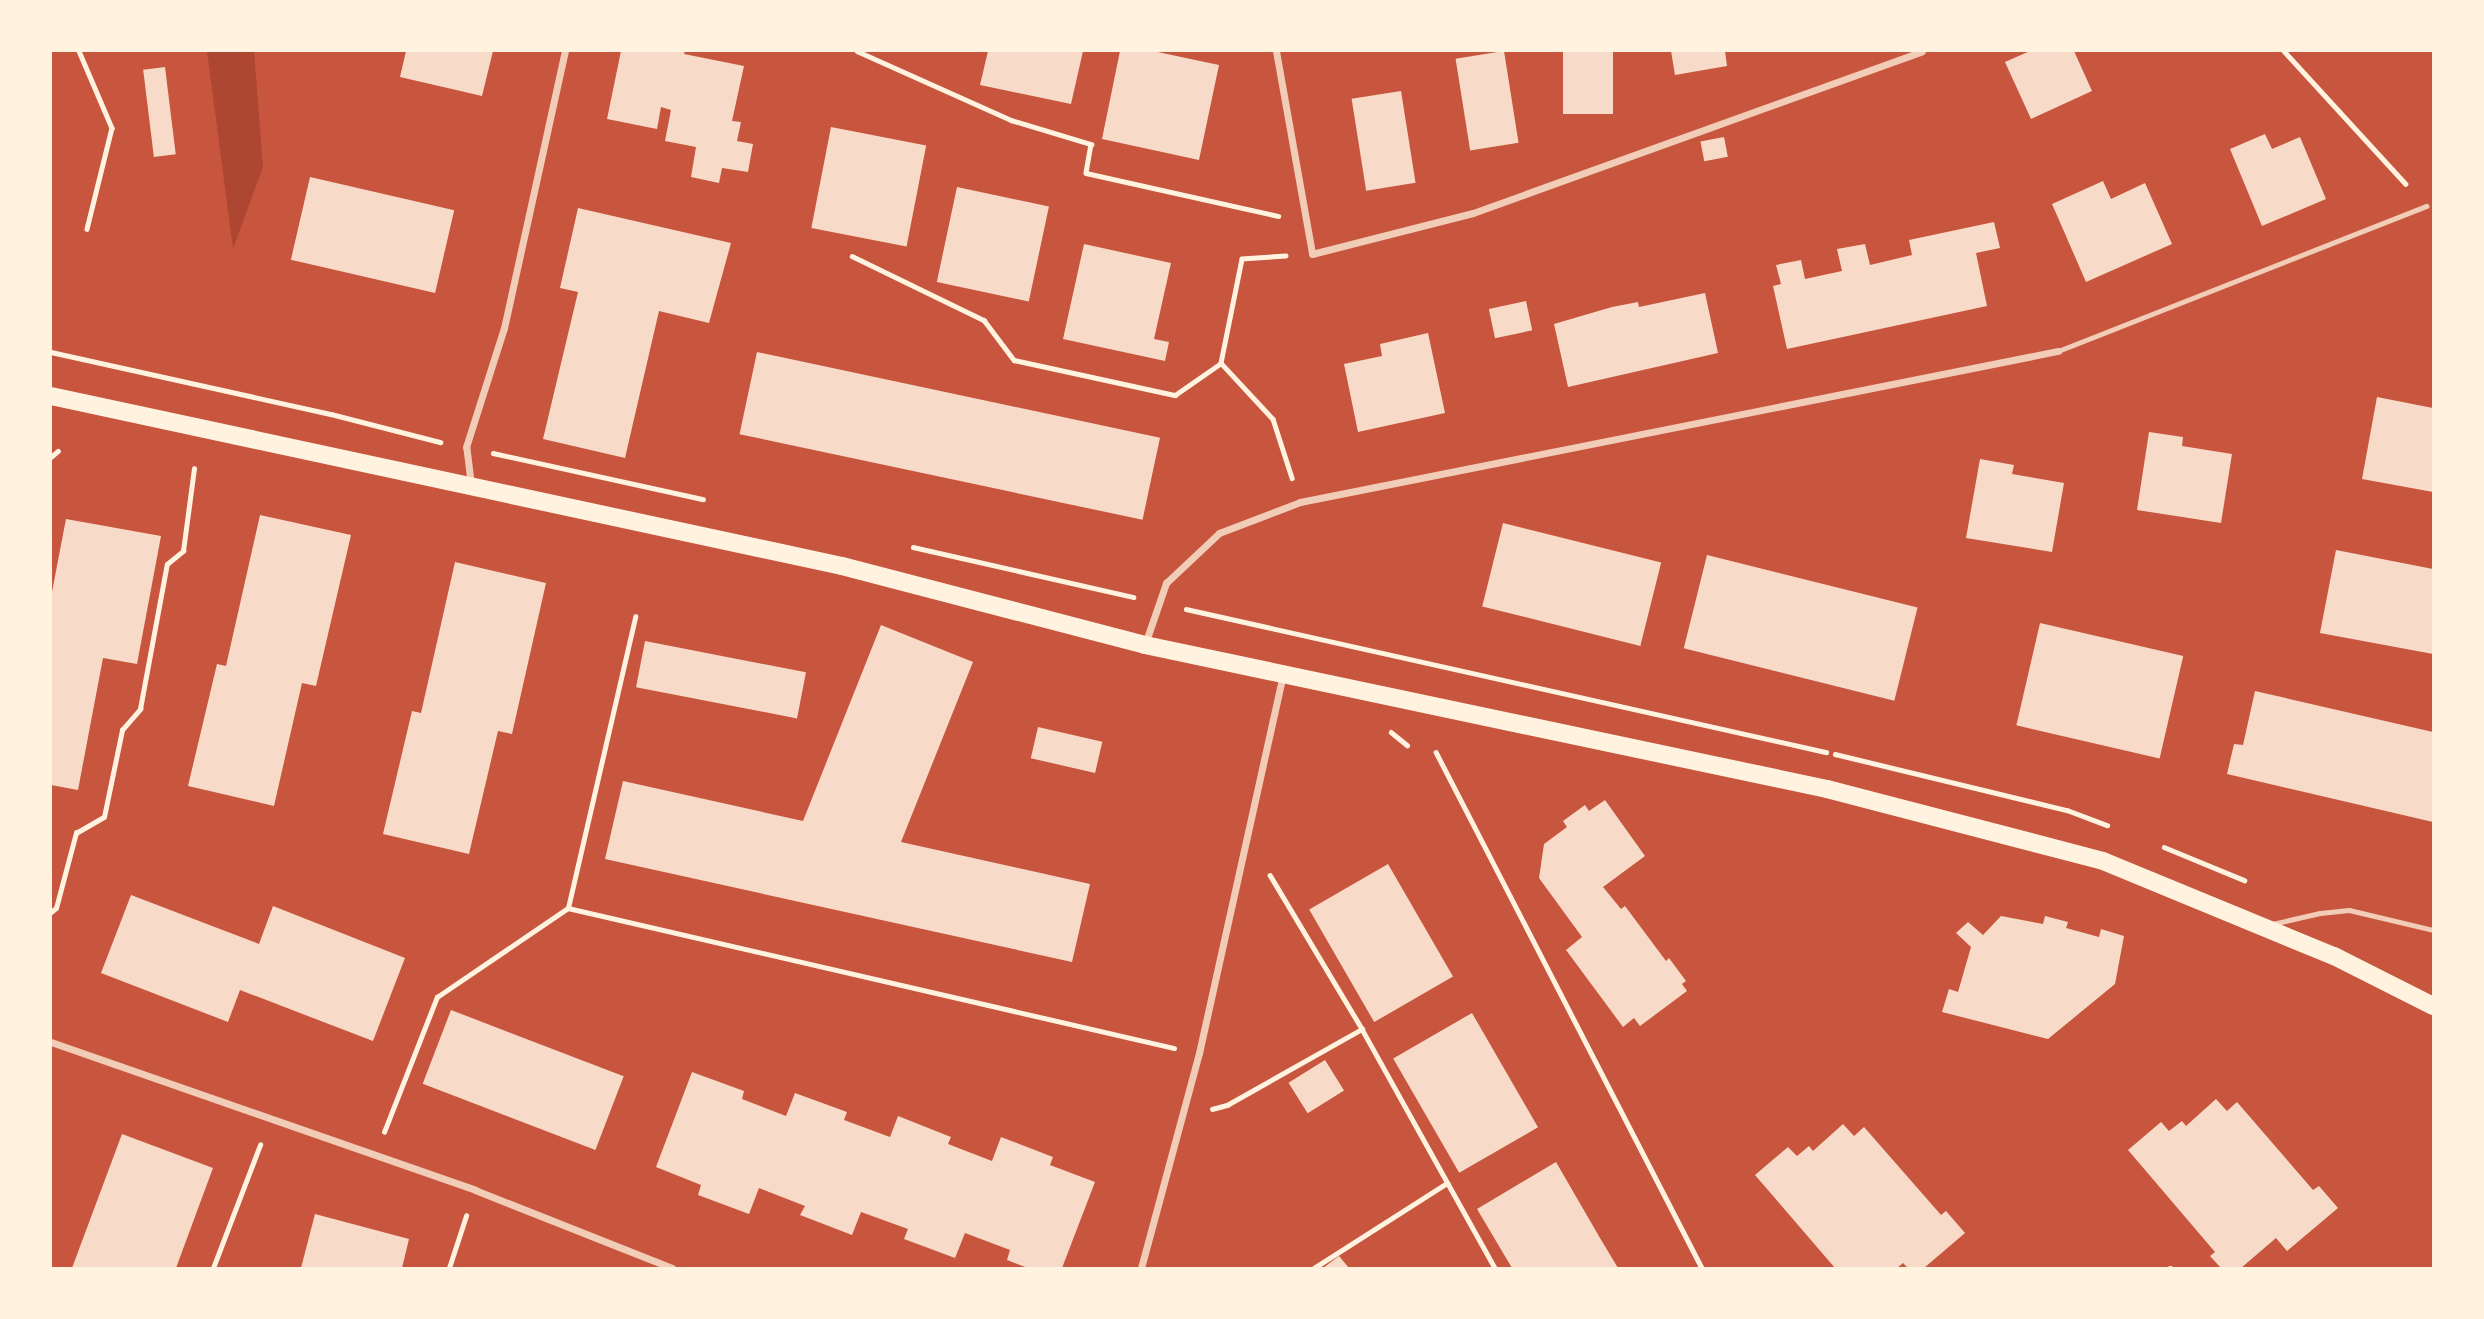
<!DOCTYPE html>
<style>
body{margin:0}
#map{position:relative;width:2484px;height:1319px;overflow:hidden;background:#c8553d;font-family:Quicksand,sans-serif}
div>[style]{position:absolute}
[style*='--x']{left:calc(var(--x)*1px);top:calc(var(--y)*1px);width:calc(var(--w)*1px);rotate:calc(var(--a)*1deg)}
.green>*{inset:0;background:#ae4732}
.building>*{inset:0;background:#f7dbc8;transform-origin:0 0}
.path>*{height:4.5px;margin:-2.25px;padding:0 2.25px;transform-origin:2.25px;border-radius:2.25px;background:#fff3e0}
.service>*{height:5px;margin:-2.5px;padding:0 2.5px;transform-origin:2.5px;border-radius:2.5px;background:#f1ccb7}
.minor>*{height:7px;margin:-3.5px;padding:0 3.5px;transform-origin:3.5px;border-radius:3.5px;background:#f1ccb7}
.primary>*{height:18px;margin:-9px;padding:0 9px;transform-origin:9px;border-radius:9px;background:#fff3e0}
span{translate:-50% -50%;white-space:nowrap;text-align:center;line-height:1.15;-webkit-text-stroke:7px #fff3e0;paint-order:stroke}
.frame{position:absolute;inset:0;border:52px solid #fff3e0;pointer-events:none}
</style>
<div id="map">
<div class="green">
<div style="clip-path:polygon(207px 51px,254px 51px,263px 167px,233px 249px)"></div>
</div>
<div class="building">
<div style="clip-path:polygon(406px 51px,493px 51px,482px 96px,400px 77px)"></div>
<div style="clip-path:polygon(621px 51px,685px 51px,684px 54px,744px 66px,732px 121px,741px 122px,737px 141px,753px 144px,748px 172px,722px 168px,719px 183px,691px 177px,696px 147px,665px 141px,671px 110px,661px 107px,657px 129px,607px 119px)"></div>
<div style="clip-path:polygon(988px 51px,1083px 51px,1071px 104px,980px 85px)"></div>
<div style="clip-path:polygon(1120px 51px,1153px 51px,1219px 65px,1199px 160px,1102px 139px)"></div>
<div style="left:1504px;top:51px;width:93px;height:49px;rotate:81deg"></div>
<div style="left:1563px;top:51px;width:50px;height:63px"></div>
<div style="clip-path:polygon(1671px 51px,1725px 51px,1727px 66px,1675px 75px)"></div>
<div style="clip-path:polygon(2030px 51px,2074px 51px,2092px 91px,2031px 119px,2005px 62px)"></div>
<div style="left:165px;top:67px;width:88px;height:22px;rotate:83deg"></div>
<div style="left:1401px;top:91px;width:93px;height:50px;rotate:81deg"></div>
<div style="left:831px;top:127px;width:97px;height:103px;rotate:11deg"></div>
<div style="clip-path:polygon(2265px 134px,2272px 149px,2300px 137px,2326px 199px,2262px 226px,2230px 149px)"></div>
<div style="left:1724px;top:137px;width:20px;height:24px;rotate:79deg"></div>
<div style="left:310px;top:177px;width:148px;height:85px;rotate:13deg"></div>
<div style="clip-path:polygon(2103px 181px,2111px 199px,2145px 183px,2172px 244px,2086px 282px,2052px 204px)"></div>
<div style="left:957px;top:187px;width:94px;height:97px;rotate:12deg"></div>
<div style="clip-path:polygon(578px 208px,731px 243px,709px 323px,659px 311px,625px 458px,543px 439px,578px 292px,560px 288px)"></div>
<div style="clip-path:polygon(1994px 222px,2000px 248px,1976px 253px,1987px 306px,1787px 349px,1773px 286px,1781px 284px,1776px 265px,1801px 260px,1805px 279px,1842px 271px,1837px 249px,1865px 244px,1870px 265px,1912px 255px,1909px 240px)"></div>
<div style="clip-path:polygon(1084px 244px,1171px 263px,1154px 339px,1169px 342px,1165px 361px,1063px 339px)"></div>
<div style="clip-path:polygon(1705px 293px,1718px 353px,1568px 387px,1554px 324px,1612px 307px,1638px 302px,1639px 307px)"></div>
<div style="left:1526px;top:301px;width:30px;height:38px;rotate:78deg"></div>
<div style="clip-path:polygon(1428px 333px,1445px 413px,1358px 432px,1344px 364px,1382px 356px,1380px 344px)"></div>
<div style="left:757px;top:352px;width:412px;height:84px;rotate:12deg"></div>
<div style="clip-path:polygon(2377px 397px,2433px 408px,2433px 492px,2362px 479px)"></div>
<div style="clip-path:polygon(2149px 432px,2183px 437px,2182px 446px,2232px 454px,2221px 523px,2137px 510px)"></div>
<div style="clip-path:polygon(1980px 459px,2014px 465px,2012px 474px,2064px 483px,2052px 552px,1966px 538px)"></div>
<div style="clip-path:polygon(260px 515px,351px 535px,316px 686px,302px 683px,274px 806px,188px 786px,217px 664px,226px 666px)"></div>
<div style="clip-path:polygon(66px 519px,161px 536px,137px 664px,103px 658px,78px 790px,51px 785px,51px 597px)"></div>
<div style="left:1503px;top:523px;width:163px;height:86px;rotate:14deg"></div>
<div style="clip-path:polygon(2336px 550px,2433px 569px,2433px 654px,2320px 633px)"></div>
<div style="left:1707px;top:555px;width:217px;height:96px;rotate:14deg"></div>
<div style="clip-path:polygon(455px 562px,546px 583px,512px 734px,498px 731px,469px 854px,383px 834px,412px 711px,421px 713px)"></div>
<div style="left:2040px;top:623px;width:147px;height:105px;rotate:13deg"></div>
<div style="clip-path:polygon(881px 625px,973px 662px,901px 842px,1090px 884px,1072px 962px,605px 859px,623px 781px,803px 821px)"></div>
<div style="left:645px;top:641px;width:164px;height:47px;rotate:11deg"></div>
<div style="clip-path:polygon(2255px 691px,2433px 732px,2433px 822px,2227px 774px,2234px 744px,2243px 745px)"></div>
<div style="left:1038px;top:727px;width:66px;height:32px;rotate:13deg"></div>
<div style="clip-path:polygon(1605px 800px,1645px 856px,1603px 887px,1621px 909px,1625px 906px,1666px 961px,1669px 958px,1686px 981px,1682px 984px,1687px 991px,1640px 1026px,1634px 1018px,1623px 1027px,1566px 950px,1582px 937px,1539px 878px,1544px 844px,1567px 827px,1563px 821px,1585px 805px,1589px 811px)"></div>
<div style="left:1388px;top:864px;width:130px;height:91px;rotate:60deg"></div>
<div style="clip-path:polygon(131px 895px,259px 944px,273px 906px,405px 958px,373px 1041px,240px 990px,228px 1022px,101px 973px)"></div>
<div style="clip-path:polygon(2001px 916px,2043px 924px,2045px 916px,2068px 922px,2066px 928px,2099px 937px,2101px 929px,2124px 936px,2115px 984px,2048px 1039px,1942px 1012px,1949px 989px,1958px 992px,1971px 947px,1956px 933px,1968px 922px,1983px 935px)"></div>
<div style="left:451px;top:1010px;width:185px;height:79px;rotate:21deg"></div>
<div style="left:1472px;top:1013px;width:132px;height:91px;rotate:60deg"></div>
<div style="left:1325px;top:1060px;width:36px;height:43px;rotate:58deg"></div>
<div style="clip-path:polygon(692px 1072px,744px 1091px,742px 1099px,786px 1116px,795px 1093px,847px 1112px,844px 1120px,890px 1137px,898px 1116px,951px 1137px,948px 1144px,992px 1161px,1001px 1137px,1053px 1157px,1050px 1165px,1095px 1182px,1062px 1268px,1028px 1268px,1007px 1260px,1010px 1250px,965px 1233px,955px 1258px,904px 1239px,908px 1229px,861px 1212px,852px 1235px,800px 1215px,805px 1206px,759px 1188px,749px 1214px,698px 1195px,701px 1185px,656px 1167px)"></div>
<div style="clip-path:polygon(2216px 1099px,2227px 1111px,2237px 1102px,2313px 1190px,2319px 1186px,2338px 1208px,2287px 1251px,2276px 1238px,2241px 1268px,2221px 1268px,2210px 1256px,2215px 1252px,2128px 1150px,2161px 1122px,2169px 1131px,2182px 1121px,2186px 1126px)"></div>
<div style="clip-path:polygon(1843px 1124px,1854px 1136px,1864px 1127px,1941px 1215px,1946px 1211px,1965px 1233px,1924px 1268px,1908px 1268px,1903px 1263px,1897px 1268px,1835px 1268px,1755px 1175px,1788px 1147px,1797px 1156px,1809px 1146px,1813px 1151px)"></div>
<div style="clip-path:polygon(122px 1134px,213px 1168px,176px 1268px,72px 1268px)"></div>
<div style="clip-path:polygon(1556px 1162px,1600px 1238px,1618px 1268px,1512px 1268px,1477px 1209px)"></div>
<div style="clip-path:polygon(315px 1214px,409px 1239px,402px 1268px,301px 1268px)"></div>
<div style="clip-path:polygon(1339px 1256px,1349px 1268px,1323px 1268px)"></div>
</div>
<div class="path">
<div style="--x:79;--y:51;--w:84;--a:66.8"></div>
<div style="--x:112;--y:128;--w:104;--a:103.9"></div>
<div style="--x:857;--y:51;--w:169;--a:24.1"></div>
<div style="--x:1011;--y:120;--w:84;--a:16.7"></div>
<div style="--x:1091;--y:144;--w:29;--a:100"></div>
<div style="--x:1086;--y:173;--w:197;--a:12.6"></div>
<div style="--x:2284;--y:51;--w:180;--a:47.5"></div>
<div style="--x:852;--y:256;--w:147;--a:25.9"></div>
<div style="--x:984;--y:320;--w:50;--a:53.1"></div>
<div style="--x:1014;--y:360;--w:165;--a:12.3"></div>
<div style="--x:1175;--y:395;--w:56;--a:-34.8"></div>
<div style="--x:1286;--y:256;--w:44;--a:176.1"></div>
<div style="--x:1242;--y:259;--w:106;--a:101.4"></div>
<div style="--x:1221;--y:363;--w:76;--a:47.1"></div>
<div style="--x:1273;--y:419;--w:62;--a:72.1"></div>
<div style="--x:51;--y:352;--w:287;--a:12.5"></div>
<div style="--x:331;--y:414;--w:113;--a:14.4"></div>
<div style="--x:493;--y:453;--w:215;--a:12.4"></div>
<div style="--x:51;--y:457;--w:9;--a:-41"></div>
<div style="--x:913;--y:547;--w:226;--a:12.8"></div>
<div style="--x:1186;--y:609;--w:656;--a:12.6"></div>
<div style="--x:1391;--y:732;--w:21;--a:39"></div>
<div style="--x:1436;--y:752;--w:581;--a:62.73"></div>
<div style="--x:1835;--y:754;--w:239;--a:13.6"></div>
<div style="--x:2067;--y:810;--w:43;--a:20.6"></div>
<div style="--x:2164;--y:847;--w:87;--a:22.4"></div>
<div style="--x:1270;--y:875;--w:179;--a:59.1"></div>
<div style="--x:1362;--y:1029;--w:274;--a:60.9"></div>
<div style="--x:568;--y:908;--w:299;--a:-77"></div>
<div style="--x:51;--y:912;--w:6;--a:-39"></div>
<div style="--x:56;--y:908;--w:78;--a:-75.1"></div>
<div style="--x:76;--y:833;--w:32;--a:-30"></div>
<div style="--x:104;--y:817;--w:89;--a:-78.3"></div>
<div style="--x:122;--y:730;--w:28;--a:-49"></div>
<div style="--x:140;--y:709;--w:147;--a:-79.5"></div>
<div style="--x:167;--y:564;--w:21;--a:-39"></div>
<div style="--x:183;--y:551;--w:83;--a:-82.4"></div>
<div style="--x:1212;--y:1109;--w:16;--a:-15"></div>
<div style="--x:1227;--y:1105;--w:155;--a:-29.4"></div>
<div style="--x:384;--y:1132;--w:145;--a:-68.6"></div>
<div style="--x:437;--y:997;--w:158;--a:-34.2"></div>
<div style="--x:568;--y:908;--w:622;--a:13.01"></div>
<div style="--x:213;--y:1268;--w:132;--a:-69.1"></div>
<div style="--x:449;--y:1268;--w:55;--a:-71.9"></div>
<div style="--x:1314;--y:1268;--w:158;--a:-32.6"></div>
<div style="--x:2170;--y:1268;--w:1;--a:0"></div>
</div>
<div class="service">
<div style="--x:2058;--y:351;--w:396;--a:-21.5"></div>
<div style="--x:2272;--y:924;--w:49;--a:-12.9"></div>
<div style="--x:2320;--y:913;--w:29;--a:-6"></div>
<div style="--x:2349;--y:910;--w:86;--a:13.4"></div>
</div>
<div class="minor">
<div style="--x:1276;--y:51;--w:206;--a:79.9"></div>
<div style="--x:1312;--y:254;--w:166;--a:-14.3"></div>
<div style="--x:1473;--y:213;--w:477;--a:-19.8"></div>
<div style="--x:471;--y:485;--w:38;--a:-97"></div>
<div style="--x:466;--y:447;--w:125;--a:-72.3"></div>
<div style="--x:504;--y:328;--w:284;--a:-77.6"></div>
<div style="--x:1145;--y:644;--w:65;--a:-71"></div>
<div style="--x:1166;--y:583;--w:73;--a:-43.3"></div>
<div style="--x:1219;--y:533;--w:87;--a:-20.9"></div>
<div style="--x:1300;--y:502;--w:773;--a:-11.27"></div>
<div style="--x:51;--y:1042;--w:449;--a:19.2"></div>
<div style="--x:475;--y:1190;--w:212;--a:21.6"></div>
<div style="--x:1141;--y:1268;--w:223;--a:-74.9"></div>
<div style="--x:1199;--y:1053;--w:387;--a:-77.5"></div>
</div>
<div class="primary">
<div style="--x:51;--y:396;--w:809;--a:12.13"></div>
<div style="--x:842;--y:566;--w:313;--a:14.6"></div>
<div style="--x:1145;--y:645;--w:697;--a:11.92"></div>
<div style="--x:1827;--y:789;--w:285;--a:14.6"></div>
<div style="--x:2103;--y:861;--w:250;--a:22.4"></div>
<div style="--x:2334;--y:956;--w:111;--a:26.8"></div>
</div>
<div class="frame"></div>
</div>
